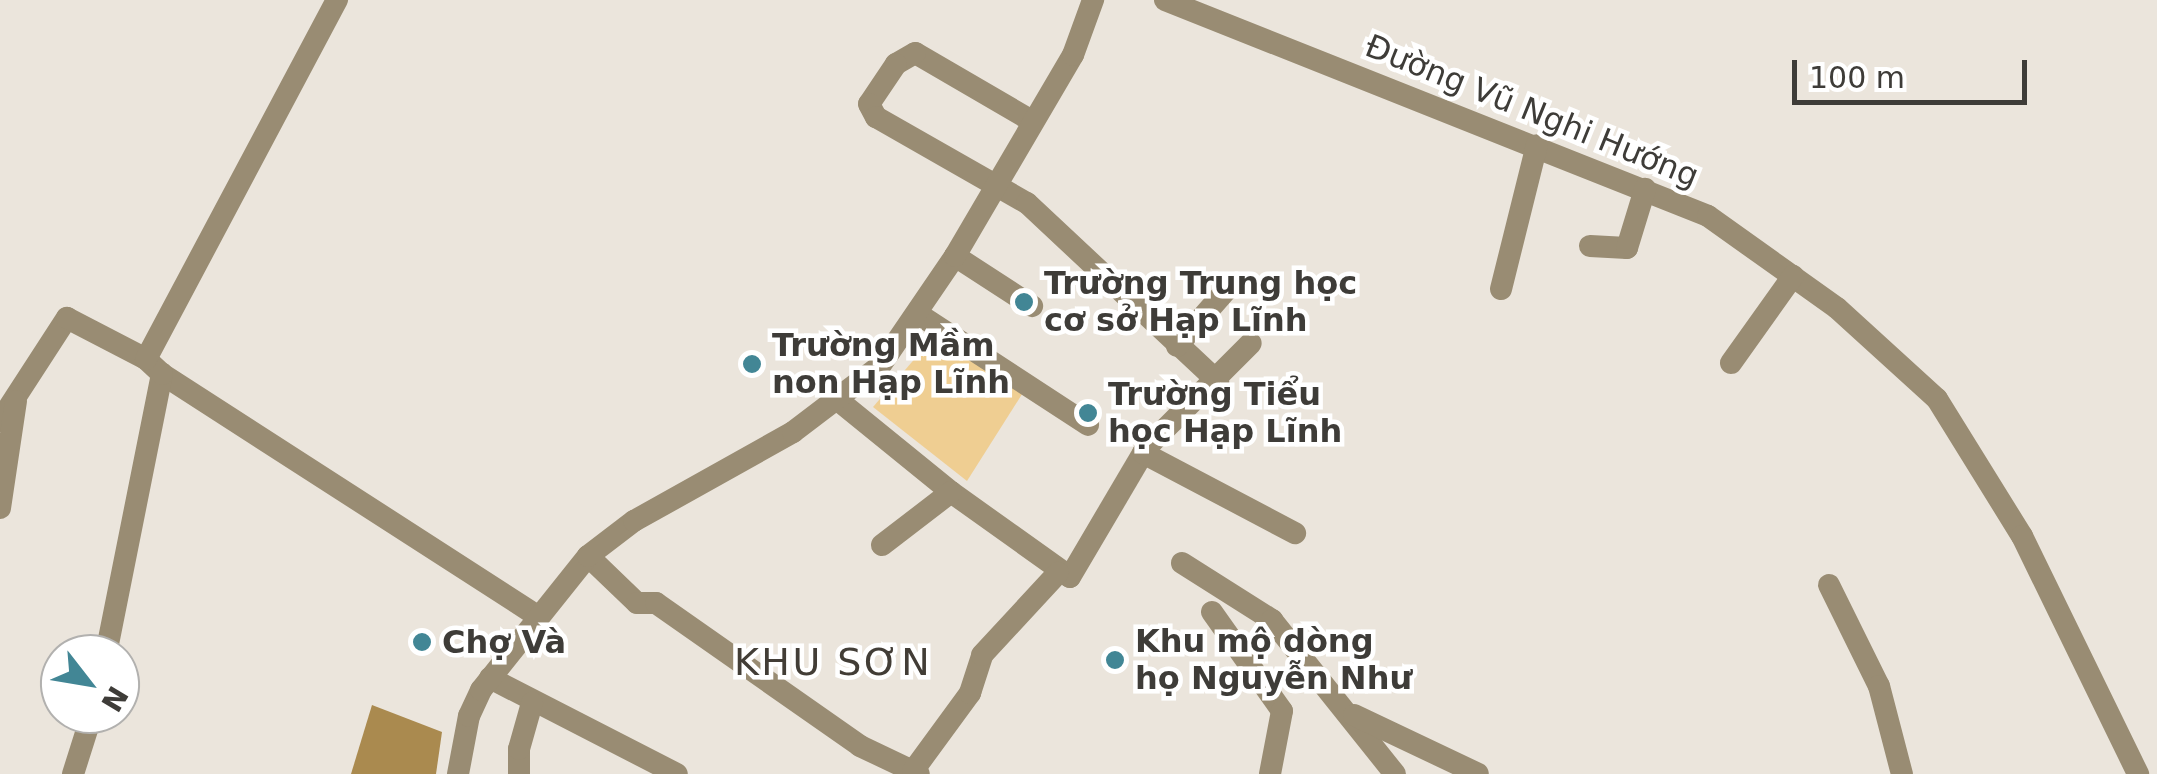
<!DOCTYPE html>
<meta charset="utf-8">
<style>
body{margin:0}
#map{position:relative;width:2157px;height:774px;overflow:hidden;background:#ebe5dc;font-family:"DejaVu Sans",sans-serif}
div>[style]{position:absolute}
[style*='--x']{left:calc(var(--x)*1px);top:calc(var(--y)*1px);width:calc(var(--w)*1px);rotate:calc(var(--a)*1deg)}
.green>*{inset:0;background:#efce92}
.water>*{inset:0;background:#aa8a4f}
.minor>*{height:22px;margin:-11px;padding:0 11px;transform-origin:11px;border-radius:11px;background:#998c73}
.dots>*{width:28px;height:28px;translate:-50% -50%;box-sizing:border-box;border:5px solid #fff;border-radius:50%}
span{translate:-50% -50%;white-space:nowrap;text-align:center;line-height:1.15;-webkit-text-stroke:9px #fff;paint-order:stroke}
.street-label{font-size:32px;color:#3e3c38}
.poi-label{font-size:32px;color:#3e3c38;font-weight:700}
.left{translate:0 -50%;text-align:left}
.quarter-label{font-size:38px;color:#423d36;letter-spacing:2.5px}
.north{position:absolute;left:40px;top:634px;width:100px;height:100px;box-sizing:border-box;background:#fff;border:2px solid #b2b1af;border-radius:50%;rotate:121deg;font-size:28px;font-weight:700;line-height:40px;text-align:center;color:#3e3c38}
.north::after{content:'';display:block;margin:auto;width:35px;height:45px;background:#428695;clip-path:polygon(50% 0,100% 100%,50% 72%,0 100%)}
.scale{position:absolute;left:1792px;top:60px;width:235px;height:45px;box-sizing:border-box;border:5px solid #3e3c38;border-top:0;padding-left:12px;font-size:30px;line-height:35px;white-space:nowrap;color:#3e3c38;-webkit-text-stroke:8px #fff;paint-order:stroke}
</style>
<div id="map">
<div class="green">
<div style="clip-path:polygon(937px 333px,1024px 391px,967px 481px,873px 407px)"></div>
</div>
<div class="water">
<div style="clip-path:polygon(372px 705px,442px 732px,436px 774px,351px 774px)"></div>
</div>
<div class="minor">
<div style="--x:1165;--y:0;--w:584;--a:21.69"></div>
<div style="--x:1708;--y:216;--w:158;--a:35.5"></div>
<div style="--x:1837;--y:308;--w:135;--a:42.3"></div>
<div style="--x:1937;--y:399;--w:161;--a:58.2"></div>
<div style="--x:2022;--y:536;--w:265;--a:64"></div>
<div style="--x:1032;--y:121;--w:135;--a:-149.8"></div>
<div style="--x:915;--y:53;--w:22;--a:150"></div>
<div style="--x:896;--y:64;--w:48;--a:124"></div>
<div style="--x:869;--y:104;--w:15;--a:62"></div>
<div style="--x:876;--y:117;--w:174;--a:29.7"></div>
<div style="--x:1027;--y:203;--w:262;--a:43.1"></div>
<div style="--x:1590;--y:246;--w:37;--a:3"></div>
<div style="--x:1627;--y:248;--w:62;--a:-73"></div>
<div style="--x:955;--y:256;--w:92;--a:33"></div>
<div style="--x:1501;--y:289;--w:148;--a:-76"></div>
<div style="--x:918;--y:314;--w:203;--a:33.1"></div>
<div style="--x:1177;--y:346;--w:76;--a:-48.7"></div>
<div style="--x:1731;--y:363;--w:107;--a:-54.5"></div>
<div style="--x:162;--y:374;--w:447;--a:32.8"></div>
<div style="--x:839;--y:401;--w:144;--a:39.1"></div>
<div style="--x:951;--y:492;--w:146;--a:35.5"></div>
<div style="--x:1070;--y:577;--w:150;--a:-59.5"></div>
<div style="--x:1146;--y:448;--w:148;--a:-45"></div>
<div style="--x:0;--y:421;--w:123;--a:-57"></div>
<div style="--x:67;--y:318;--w:89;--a:27.4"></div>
<div style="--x:1143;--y:453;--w:172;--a:27.8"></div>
<div style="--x:0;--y:508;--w:108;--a:-81.5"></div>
<div style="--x:882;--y:545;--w:87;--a:-37.5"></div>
<div style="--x:588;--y:556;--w:68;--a:43.8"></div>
<div style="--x:637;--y:603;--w:19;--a:0"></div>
<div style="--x:656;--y:603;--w:249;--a:35"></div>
<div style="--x:860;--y:746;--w:65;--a:25.4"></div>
<div style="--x:1182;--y:563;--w:107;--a:32.3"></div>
<div style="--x:1272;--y:620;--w:197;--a:51.4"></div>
<div style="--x:1829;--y:585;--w:113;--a:63.7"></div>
<div style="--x:1879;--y:686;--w:91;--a:75.4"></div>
<div style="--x:1212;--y:612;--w:121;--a:54.7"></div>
<div style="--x:1282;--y:711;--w:64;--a:100.8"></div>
<div style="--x:106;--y:654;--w:286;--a:-78.7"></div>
<div style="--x:162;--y:374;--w:22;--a:-137"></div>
<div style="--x:146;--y:359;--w:407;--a:-62"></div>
<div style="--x:490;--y:678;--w:210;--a:27.2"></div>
<div style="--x:1354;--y:715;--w:137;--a:25.4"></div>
<div style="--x:913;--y:771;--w:97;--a:-53.8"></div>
<div style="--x:970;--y:693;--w:40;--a:-72"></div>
<div style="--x:982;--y:655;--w:112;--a:-47.2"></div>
<div style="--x:73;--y:774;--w:63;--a:-72.4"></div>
<div style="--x:458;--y:774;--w:59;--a:-79.3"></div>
<div style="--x:469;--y:716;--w:29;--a:-65"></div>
<div style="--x:481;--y:690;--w:171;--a:-51.4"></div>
<div style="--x:588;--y:556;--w:58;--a:-37.3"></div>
<div style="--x:634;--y:521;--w:182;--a:-29.2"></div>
<div style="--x:793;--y:432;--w:109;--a:-37.2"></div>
<div style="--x:880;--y:366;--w:133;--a:-55.7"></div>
<div style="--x:955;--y:256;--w:233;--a:-59.6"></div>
<div style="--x:1073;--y:55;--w:59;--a:-70"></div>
<div style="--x:519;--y:774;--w:25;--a:-90"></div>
<div style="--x:519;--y:749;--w:48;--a:-74.2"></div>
</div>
<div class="dots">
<div style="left:1024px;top:302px;background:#428695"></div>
<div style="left:752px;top:364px;background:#428695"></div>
<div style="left:1088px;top:413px;background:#428695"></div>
<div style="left:422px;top:642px;background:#428695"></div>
<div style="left:1115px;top:660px;background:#428695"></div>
</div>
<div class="street-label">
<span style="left:1532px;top:111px;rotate:22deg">Đường Vũ Nghi Hướng</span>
</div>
<div class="poi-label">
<span class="left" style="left:1044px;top:302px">Trường Trung học<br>cơ sở Hạp Lĩnh</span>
<span class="left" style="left:772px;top:364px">Trường Mầm<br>non Hạp Lĩnh</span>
<span class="left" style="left:1108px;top:413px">Trường Tiểu<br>học Hạp Lĩnh</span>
<span class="left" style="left:442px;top:642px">Chợ Và</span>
<span class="left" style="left:1135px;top:660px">Khu mộ dòng<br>họ Nguyễn Như</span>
</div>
<div class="quarter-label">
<span style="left:833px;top:663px">KHU SƠN</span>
</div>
<div class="north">N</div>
<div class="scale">100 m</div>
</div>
